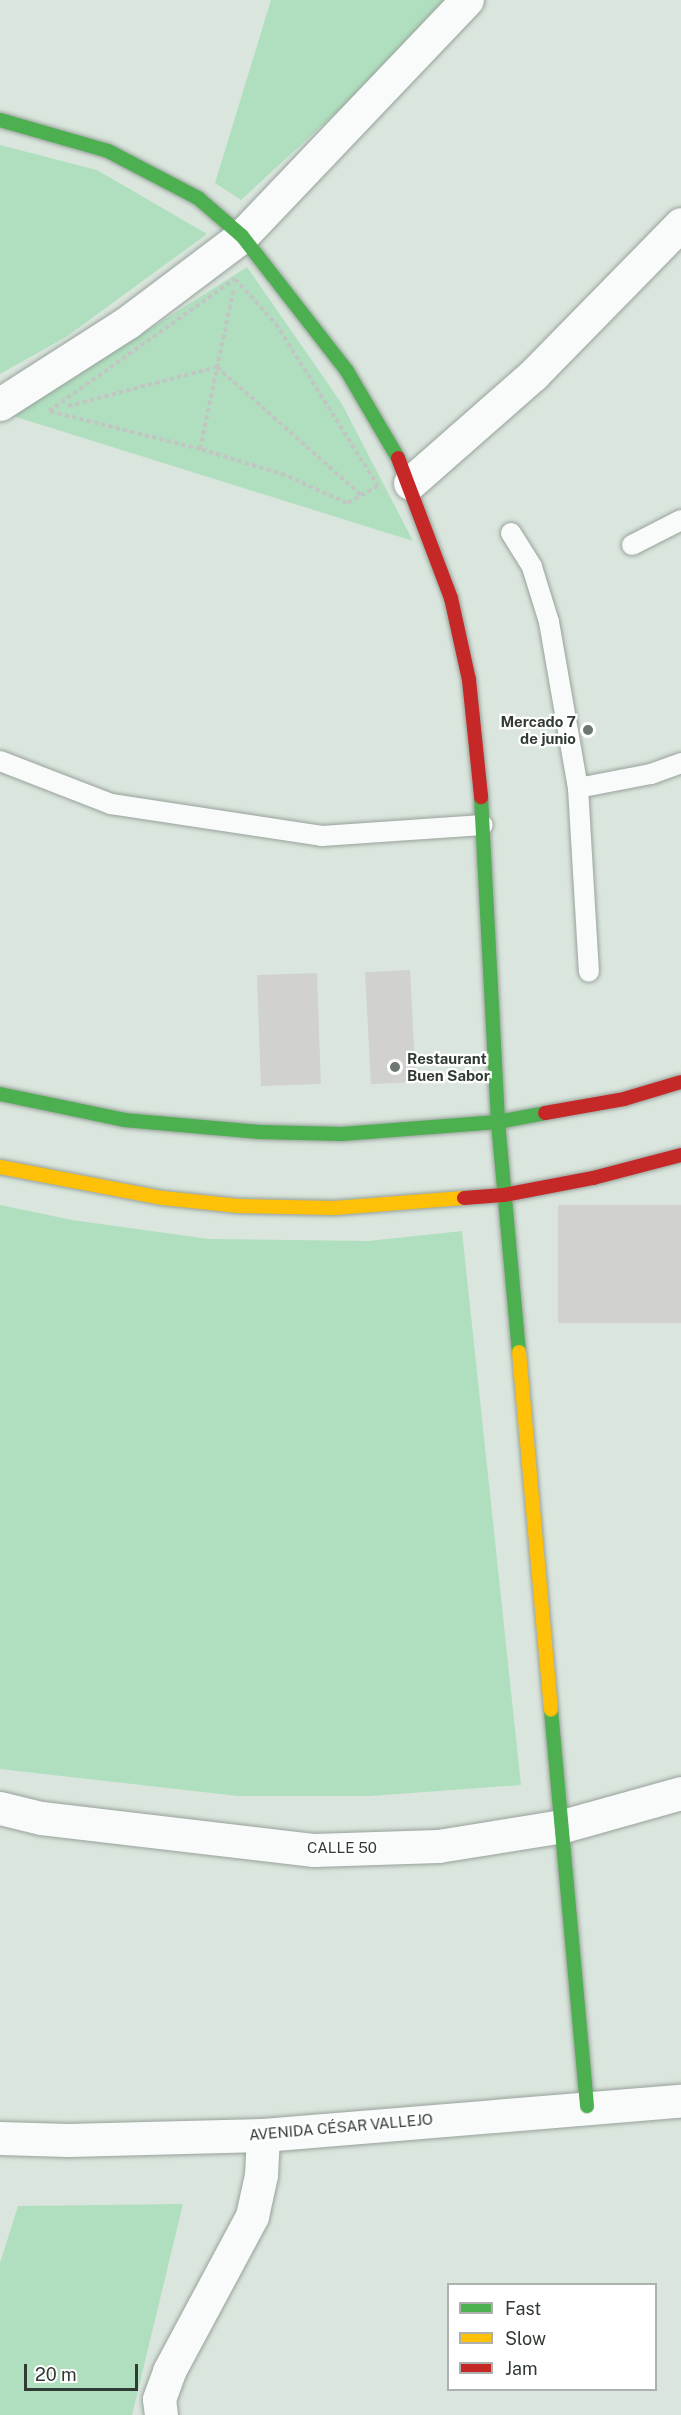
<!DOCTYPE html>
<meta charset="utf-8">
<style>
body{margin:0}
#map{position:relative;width:681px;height:2415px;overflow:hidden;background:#dae6dd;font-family:"Public Sans",sans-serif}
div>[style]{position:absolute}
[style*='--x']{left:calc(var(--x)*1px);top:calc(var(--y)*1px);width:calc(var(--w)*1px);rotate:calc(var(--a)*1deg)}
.green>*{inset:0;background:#b0dfbf}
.building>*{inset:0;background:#d1d1d0;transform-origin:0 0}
.path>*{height:4px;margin-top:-2px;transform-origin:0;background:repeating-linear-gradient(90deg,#c1c6c3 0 4.5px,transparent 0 7.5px)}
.roads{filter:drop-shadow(0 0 2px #98a29b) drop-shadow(0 0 2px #98a29b)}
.lane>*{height:20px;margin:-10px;padding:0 10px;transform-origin:10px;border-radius:10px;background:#f9fbfa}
.street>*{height:33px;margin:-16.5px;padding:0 16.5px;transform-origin:16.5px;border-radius:16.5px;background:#f9fbfa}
.fast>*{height:14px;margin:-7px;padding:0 7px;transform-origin:7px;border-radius:7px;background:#4caf50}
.slow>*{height:14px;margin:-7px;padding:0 7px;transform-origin:7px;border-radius:7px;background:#ffc107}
.jam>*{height:14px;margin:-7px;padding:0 7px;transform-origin:7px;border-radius:7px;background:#c62828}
.dots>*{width:16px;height:16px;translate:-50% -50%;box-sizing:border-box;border:3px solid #fff;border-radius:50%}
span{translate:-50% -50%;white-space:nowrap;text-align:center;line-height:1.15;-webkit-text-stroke:4.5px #fff;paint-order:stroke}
.poi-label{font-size:15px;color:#313b34;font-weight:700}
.right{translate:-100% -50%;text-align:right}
.left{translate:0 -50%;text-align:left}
.street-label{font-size:15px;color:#313b34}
.legend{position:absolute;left:447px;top:2283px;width:210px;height:108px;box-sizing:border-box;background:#fff;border:2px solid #adb1ae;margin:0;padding:8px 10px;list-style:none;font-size:18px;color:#313b34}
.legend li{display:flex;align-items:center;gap:12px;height:30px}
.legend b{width:30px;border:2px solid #adb1ae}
.scale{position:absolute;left:24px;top:2364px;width:114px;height:27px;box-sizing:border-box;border:3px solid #313b34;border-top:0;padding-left:8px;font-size:18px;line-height:21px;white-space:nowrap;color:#313b34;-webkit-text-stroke:4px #fff;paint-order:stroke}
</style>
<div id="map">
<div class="green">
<div style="clip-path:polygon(271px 0,448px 0,379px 73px,241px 200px,215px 183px)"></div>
<div style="clip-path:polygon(0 145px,97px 170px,207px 234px,66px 337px,0 374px)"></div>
<div style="clip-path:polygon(247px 267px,342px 404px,413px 541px,13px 416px)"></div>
<div style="clip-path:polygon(0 1205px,72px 1220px,209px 1239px,368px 1241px,462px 1231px,521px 1785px,370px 1796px,238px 1796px,0 1769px)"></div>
<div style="clip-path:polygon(183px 2204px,132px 2415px,0 2415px,0 2263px,18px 2206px)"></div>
</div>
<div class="building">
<div style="left:410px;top:970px;width:112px;height:45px;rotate:87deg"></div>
<div style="left:317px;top:973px;width:111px;height:60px;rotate:88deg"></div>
<div style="left:681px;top:1205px;width:118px;height:123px;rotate:90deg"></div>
</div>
<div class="path">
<div style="--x:235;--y:279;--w:61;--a:47.7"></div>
<div style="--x:276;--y:324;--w:191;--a:57.8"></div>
<div style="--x:378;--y:486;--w:35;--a:151"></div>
<div style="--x:347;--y:503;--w:68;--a:-155.7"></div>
<div style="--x:285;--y:475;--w:89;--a:-163"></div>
<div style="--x:200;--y:449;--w:156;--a:-165.9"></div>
<div style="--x:49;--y:411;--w:228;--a:-35.4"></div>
<div style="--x:68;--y:406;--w:154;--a:-14.7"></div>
<div style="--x:217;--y:367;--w:193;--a:41.6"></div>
<div style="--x:200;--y:449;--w:165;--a:-78.1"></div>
</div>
<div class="roads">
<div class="lane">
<div style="--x:511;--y:533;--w:40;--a:58"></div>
<div style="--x:532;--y:567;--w:58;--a:72.8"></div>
<div style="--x:549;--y:622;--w:169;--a:80.1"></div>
<div style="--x:578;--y:788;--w:184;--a:86.6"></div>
<div style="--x:632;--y:545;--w:55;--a:-27"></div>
<div style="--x:0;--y:761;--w:119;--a:21.2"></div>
<div style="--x:111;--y:804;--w:213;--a:8.6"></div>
<div style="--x:322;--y:836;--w:161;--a:-3.9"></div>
<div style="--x:578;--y:788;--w:74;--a:-10.9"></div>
<div style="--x:651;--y:774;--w:32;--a:-20"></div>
</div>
<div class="street">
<div style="--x:0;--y:404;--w:152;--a:-32.6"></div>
<div style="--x:128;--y:322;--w:143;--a:-37"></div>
<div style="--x:242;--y:236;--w:326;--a:-46.4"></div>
<div style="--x:410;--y:483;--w:164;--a:-41.3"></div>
<div style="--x:533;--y:375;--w:211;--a:-45.6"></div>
<div style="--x:0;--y:1808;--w:42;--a:13.7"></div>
<div style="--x:41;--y:1818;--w:275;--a:6.7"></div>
<div style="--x:314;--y:1850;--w:124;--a:-1.8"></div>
<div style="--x:438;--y:1846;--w:127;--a:-9.1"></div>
<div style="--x:563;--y:1826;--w:123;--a:-15.6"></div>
<div style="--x:0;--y:2138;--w:68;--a:1.7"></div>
<div style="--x:68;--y:2140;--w:195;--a:-1.5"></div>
<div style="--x:263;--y:2135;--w:419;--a:-4.7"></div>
<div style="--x:161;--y:2415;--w:16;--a:-97"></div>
<div style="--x:159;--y:2399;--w:30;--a:-70"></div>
<div style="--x:169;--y:2371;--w:176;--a:-61.8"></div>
<div style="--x:252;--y:2216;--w:42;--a:-77.6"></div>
<div style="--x:261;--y:2175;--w:40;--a:-87.1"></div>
</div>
<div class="fast">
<div style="--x:0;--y:120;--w:112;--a:16"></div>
<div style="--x:108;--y:151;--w:102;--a:27.6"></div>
<div style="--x:198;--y:198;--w:58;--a:40.8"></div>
<div style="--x:242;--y:236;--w:171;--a:52.1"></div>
<div style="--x:347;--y:371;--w:101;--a:59.6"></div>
<div style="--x:481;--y:797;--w:325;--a:87"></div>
<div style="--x:498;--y:1122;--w:231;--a:84.8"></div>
<div style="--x:0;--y:1094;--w:127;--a:11.8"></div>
<div style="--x:124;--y:1120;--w:136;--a:5.1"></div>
<div style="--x:259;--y:1132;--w:83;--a:1.4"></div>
<div style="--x:342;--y:1134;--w:156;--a:-4.4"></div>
<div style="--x:498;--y:1122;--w:48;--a:-10.8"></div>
<div style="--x:551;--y:1710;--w:398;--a:84.8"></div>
</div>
<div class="slow">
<div style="--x:0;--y:1167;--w:166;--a:10.8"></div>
<div style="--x:163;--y:1198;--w:76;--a:6"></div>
<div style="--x:239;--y:1206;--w:95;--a:1.2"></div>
<div style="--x:334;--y:1208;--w:130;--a:-4.4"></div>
<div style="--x:519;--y:1352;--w:359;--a:84.9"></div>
</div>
<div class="jam">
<div style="--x:398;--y:458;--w:150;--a:69.3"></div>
<div style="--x:451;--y:598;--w:84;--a:77.6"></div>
<div style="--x:469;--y:680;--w:118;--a:84.1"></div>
<div style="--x:545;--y:1113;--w:80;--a:-10"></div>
<div style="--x:624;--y:1099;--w:59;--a:-16.6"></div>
<div style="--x:464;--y:1198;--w:40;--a:-4.3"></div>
<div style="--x:504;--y:1195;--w:91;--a:-10.8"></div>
<div style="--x:593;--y:1178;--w:91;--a:-14.6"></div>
</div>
</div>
<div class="dots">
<div style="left:588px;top:730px;background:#6c776f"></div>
<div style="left:395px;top:1067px;background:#6c776f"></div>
</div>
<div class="poi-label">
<span class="right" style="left:576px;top:730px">Mercado 7<br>de junio</span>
<span class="left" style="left:407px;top:1067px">Restaurant<br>Buen Sabor</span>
</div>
<div class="street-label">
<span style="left:342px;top:1848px">CALLE 50</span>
<span style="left:341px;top:2127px;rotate:-5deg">AVENIDA CÉSAR VALLEJO</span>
</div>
<ul class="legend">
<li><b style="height:8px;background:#4caf50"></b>Fast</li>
<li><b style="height:8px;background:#ffc107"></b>Slow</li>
<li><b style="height:8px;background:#c62828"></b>Jam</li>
</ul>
<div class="scale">20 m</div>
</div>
